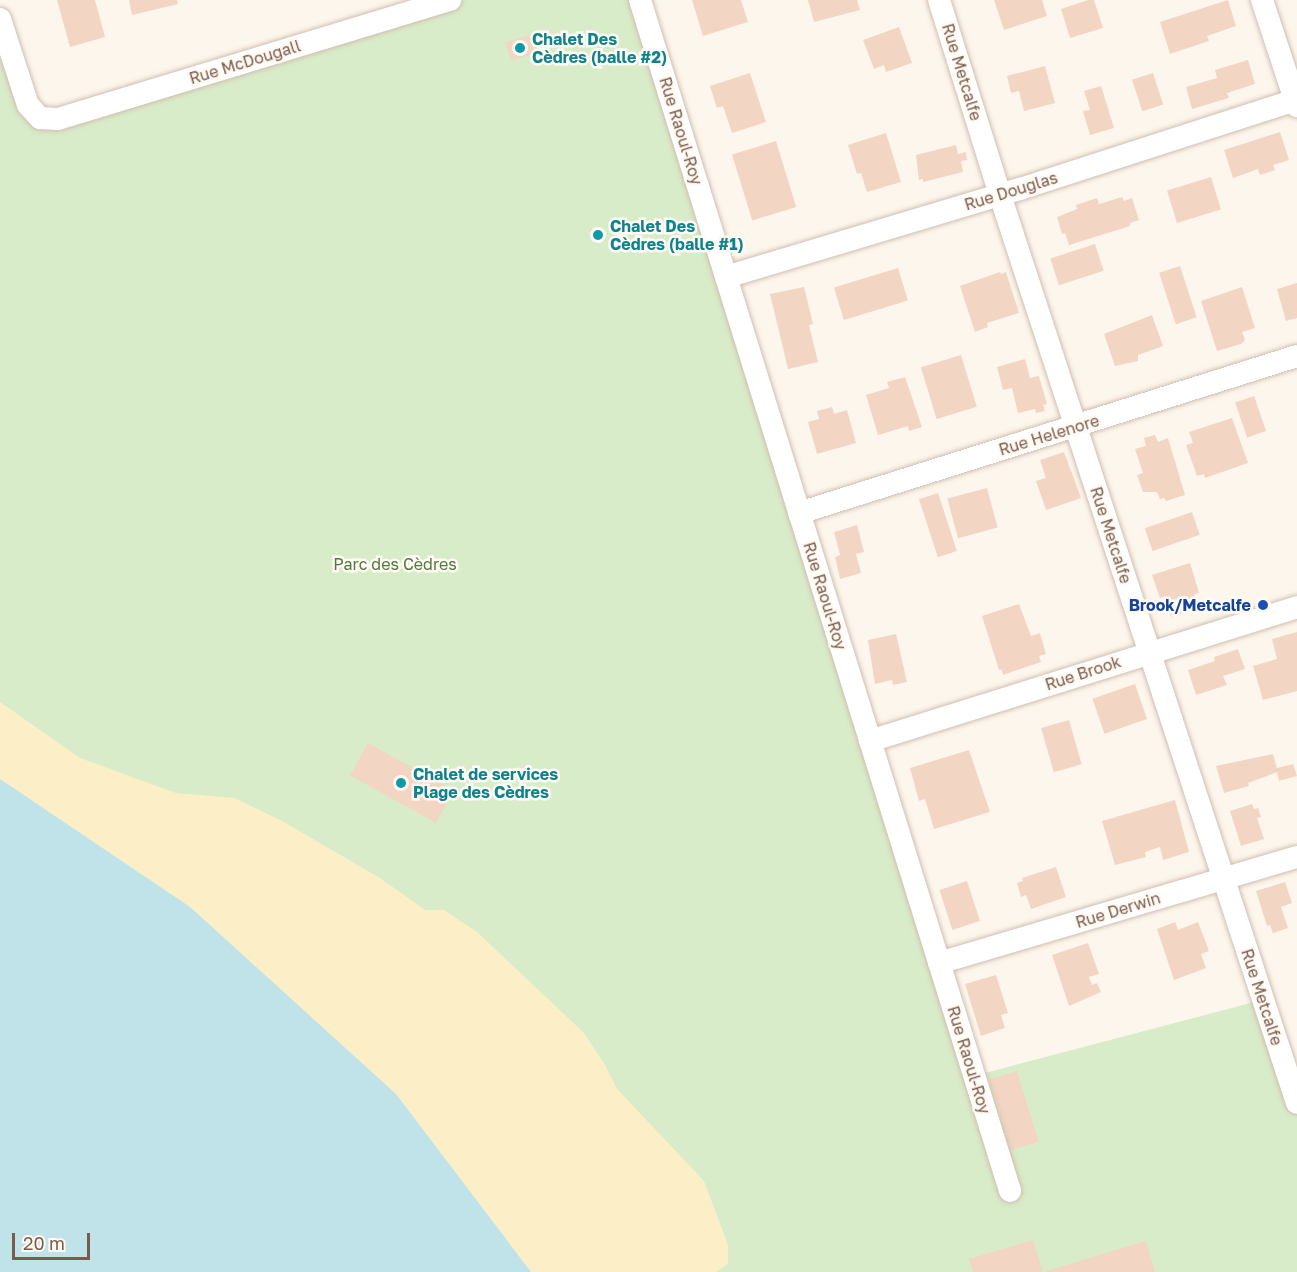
<!DOCTYPE html>
<meta charset="utf-8">
<style>
body{margin:0}
#map{position:relative;width:1297px;height:1272px;overflow:hidden;background:#fdf6ec;font-family:"Golos Text",sans-serif}
div>[style]{position:absolute}
[style*='--x']{left:calc(var(--x)*1px);top:calc(var(--y)*1px);width:calc(var(--w)*1px);rotate:calc(var(--a)*1deg)}
.green>*{inset:0;background:#d8ecc9}
.sand>*{inset:0;background:#fcefc7}
.water>*{inset:0;background:#bfe3e8}
.building>*{inset:0;background:#f3d5c3;transform-origin:0 0}
.roads{filter:drop-shadow(0 0 2px #d1beb0) drop-shadow(0 0 2px #d1beb0)}
.street>*{height:22px;margin:-11px;padding:0 11px;transform-origin:11px;border-radius:11px;background:#fff}
.dots>*{width:16px;height:16px;translate:-50% -50%;box-sizing:border-box;border:3px solid #fffaf3;border-radius:50%}
span{translate:-50% -50%;white-space:nowrap;text-align:center;line-height:1.15;-webkit-text-stroke:5px #fffaf3;paint-order:stroke}
.culture-label{font-size:16px;color:#0d838f;font-weight:700}
.left{translate:0 -50%;text-align:left}
.street-label{font-size:16px;color:#7a5c4d}
.park-label{font-size:16px;color:#537a41}
.transit-label{font-size:16px;color:#164399;font-weight:700}
.right{translate:-100% -50%;text-align:right}
.scale{position:absolute;left:12px;top:1233px;width:78px;height:27px;box-sizing:border-box;border:3px solid #7a5c4d;border-top:0;padding-left:8px;font-size:18px;line-height:21px;white-space:nowrap;color:#7a5c4d;-webkit-text-stroke:4px #fffaf3;paint-order:stroke}
</style>
<div id="map">
<div class="green">
<div style="clip-path:polygon(450px 0,640px 0,966px 1078px,1262px 1000px,1297px 1103px,1297px 1272px,531px 1272px,521px 1256px,190px 907px,0 779px,0 19px,40px 118px)"></div>
</div>
<div class="sand">
<div style="clip-path:polygon(0 702px,80px 758px,176px 793px,234px 798px,282px 821px,380px 878px,425px 910px,444px 910px,477px 932px,584px 1033px,605px 1065px,617px 1089px,704px 1181px,728px 1245px,728px 1264px,716px 1272px,531px 1272px,395px 1094px,190px 907px,0 779px)"></div>
</div>
<div class="water">
<div style="clip-path:polygon(0 779px,190px 907px,396px 1094px,531px 1272px,0 1272px)"></div>
</div>
<div class="building">
<div style="clip-path:polygon(57px 0,95px 0,105px 37px,70px 47px)"></div>
<div style="clip-path:polygon(129px 0,177px 0,178px 4px,132px 15px)"></div>
<div style="clip-path:polygon(692px 0,741px 0,748px 22px,703px 36px)"></div>
<div style="clip-path:polygon(808px 0,857px 0,860px 10px,814px 22px)"></div>
<div style="clip-path:polygon(994px 0,1042px 0,1047px 16px,1004px 30px)"></div>
<div style="clip-path:polygon(1088px 0,1094px 0,1103px 28px,1070px 38px,1061px 9px)"></div>
<div style="clip-path:polygon(1228px 0,1236px 26px,1207px 36px,1209px 41px,1170px 54px,1160px 22px)"></div>
<div style="clip-path:polygon(899px 27px,912px 63px,886px 72px,884px 65px,874px 69px,863px 40px)"></div>
<div style="left:529px;top:35px;width:19px;height:25px;rotate:72deg"></div>
<div style="clip-path:polygon(1248px 60px,1255px 84px,1227px 93px,1229px 98px,1192px 109px,1186px 87px,1217px 78px,1215px 70px)"></div>
<div style="clip-path:polygon(1045px 66px,1055px 103px,1024px 111px,1019px 91px,1011px 93px,1007px 76px)"></div>
<div style="clip-path:polygon(750px 73px,766px 122px,732px 133px,723px 106px,717px 108px,710px 86px)"></div>
<div style="left:1153px;top:73px;width:33px;height:22px;rotate:72deg"></div>
<div style="clip-path:polygon(1101px 86px,1114px 128px,1090px 135px,1083px 111px,1090px 110px,1084px 91px)"></div>
<div style="clip-path:polygon(1280px 132px,1289px 160px,1273px 165px,1275px 170px,1260px 175px,1258px 169px,1233px 178px,1224px 150px)"></div>
<div style="clip-path:polygon(886px 133px,901px 182px,867px 192px,861px 173px,857px 174px,848px 145px)"></div>
<div style="left:776px;top:141px;width:69px;height:46px;rotate:73deg"></div>
<div style="clip-path:polygon(956px 145px,958px 154px,966px 152px,967px 160px,961px 161px,963px 172px,923px 182px,923px 179px,919px 180px,916px 155px)"></div>
<div style="left:1211px;top:177px;width:34px;height:46px;rotate:73deg"></div>
<div style="clip-path:polygon(1122px 197px,1124px 201px,1132px 198px,1139px 220px,1130px 223px,1130px 226px,1069px 245px,1065px 233px,1062px 234px,1057px 217px,1077px 209px,1076px 205px,1097px 198px,1099px 204px)"></div>
<div style="left:601px;top:226px;width:15px;height:12px;rotate:70deg"></div>
<div style="left:1095px;top:244px;width:28px;height:47px;rotate:72deg"></div>
<div style="left:1180px;top:266px;width:54px;height:22px;rotate:72deg"></div>
<div style="left:898px;top:268px;width:34px;height:67px;rotate:73deg"></div>
<div style="clip-path:polygon(1000px 272px,1001px 274px,1006px 272px,1019px 313px,987px 323px,988px 327px,975px 332px,960px 286px)"></div>
<div style="clip-path:polygon(1297px 283px,1297px 318px,1286px 321px,1277px 289px)"></div>
<div style="clip-path:polygon(804px 287px,813px 324px,809px 325px,818px 362px,788px 369px,770px 294px)"></div>
<div style="clip-path:polygon(1242px 287px,1255px 328px,1242px 332px,1245px 340px,1241px 344px,1217px 351px,1201px 301px)"></div>
<div style="clip-path:polygon(1152px 315px,1163px 346px,1138px 355px,1138px 361px,1115px 366px,1104px 334px)"></div>
<div style="left:961px;top:355px;width:54px;height:42px;rotate:73deg"></div>
<div style="clip-path:polygon(1025px 359px,1030px 378px,1039px 376px,1047px 404px,1043px 405px,1045px 411px,1036px 413px,1035px 409px,1018px 413px,1012px 388px,1003px 390px,997px 367px)"></div>
<div style="clip-path:polygon(905px 377px,922px 427px,909px 431px,908px 426px,878px 435px,866px 395px,889px 388px,887px 382px)"></div>
<div style="left:1254px;top:396px;width:37px;height:20px;rotate:71deg"></div>
<div style="clip-path:polygon(832px 407px,834px 414px,847px 410px,856px 443px,817px 454px,808px 422px,819px 419px,817px 411px)"></div>
<div style="clip-path:polygon(1232px 418px,1248px 463px,1205px 478px,1204px 474px,1197px 476px,1186px 445px,1193px 443px,1189px 432px)"></div>
<div style="clip-path:polygon(1155px 435px,1158px 442px,1168px 438px,1185px 495px,1166px 501px,1164px 498px,1160px 499px,1157px 492px,1143px 492px,1137px 475px,1143px 473px,1135px 449px,1146px 446px,1144px 438px)"></div>
<div style="clip-path:polygon(1064px 452px,1081px 498px,1046px 510px,1036px 481px,1046px 478px,1040px 460px)"></div>
<div style="left:987px;top:488px;width:41px;height:41px;rotate:75deg"></div>
<div style="left:938px;top:493px;width:61px;height:20px;rotate:72deg"></div>
<div style="left:1192px;top:512px;width:24px;height:50px;rotate:71deg"></div>
<div style="clip-path:polygon(857px 525px,864px 552px,856px 554px,861px 573px,840px 579px,835px 557px,840px 555px,834px 532px)"></div>
<div style="clip-path:polygon(1190px 563px,1199px 593px,1194px 594px,1199px 609px,1171px 617px,1165px 597px,1160px 598px,1152px 575px)"></div>
<div style="clip-path:polygon(1019px 604px,1031px 636px,1040px 633px,1046px 654px,1039px 656px,1041px 662px,1003px 675px,1002px 670px,999px 670px,982px 616px)"></div>
<div style="clip-path:polygon(1297px 632px,1297px 691px,1263px 700px,1253px 666px,1277px 659px,1272px 639px)"></div>
<div style="clip-path:polygon(896px 634px,907px 682px,893px 685px,892px 680px,875px 684px,868px 640px)"></div>
<div style="clip-path:polygon(1238px 649px,1245px 669px,1223px 676px,1227px 685px,1196px 695px,1188px 670px,1215px 661px,1214px 657px)"></div>
<div style="left:1135px;top:684px;width:37px;height:45px;rotate:71deg"></div>
<div style="left:1069px;top:720px;width:46px;height:29px;rotate:74deg"></div>
<div style="left:368px;top:743px;width:98px;height:37px;rotate:29deg"></div>
<div style="clip-path:polygon(969px 750px,990px 812px,934px 829px,925px 799px,919px 801px,910px 768px)"></div>
<div style="clip-path:polygon(1273px 754px,1277px 768px,1293px 764px,1297px 776px,1279px 781px,1277px 772px,1248px 783px,1249px 786px,1224px 793px,1216px 766px)"></div>
<div style="clip-path:polygon(1175px 800px,1189px 852px,1163px 860px,1160px 847px,1145px 852px,1146px 857px,1115px 865px,1102px 821px)"></div>
<div style="clip-path:polygon(1252px 804px,1254px 809px,1258px 808px,1261px 817px,1257px 818px,1264px 839px,1241px 846px,1230px 811px)"></div>
<div style="clip-path:polygon(1056px 867px,1066px 897px,1031px 909px,1026px 895px,1021px 897px,1017px 883px,1023px 881px,1022px 878px)"></div>
<div style="left:967px;top:881px;width:42px;height:29px;rotate:72deg"></div>
<div style="clip-path:polygon(1285px 882px,1292px 903px,1281px 907px,1288px 928px,1273px 933px,1270px 925px,1267px 926px,1256px 891px)"></div>
<div style="clip-path:polygon(1175px 922px,1178px 930px,1198px 922px,1209px 951px,1201px 954px,1206px 968px,1174px 980px,1157px 929px)"></div>
<div style="clip-path:polygon(1088px 943px,1099px 974px,1089px 977px,1092px 985px,1097px 983px,1101px 992px,1069px 1006px,1052px 955px)"></div>
<div style="clip-path:polygon(996px 975px,1008px 1013px,1001px 1015px,1005px 1028px,981px 1036px,965px 984px)"></div>
<div style="left:1017px;top:1071px;width:74px;height:29px;rotate:73deg"></div>
<div style="clip-path:polygon(1033px 1240px,1043px 1272px,973px 1272px,969px 1259px)"></div>
<div style="clip-path:polygon(1146px 1241px,1155px 1272px,1046px 1272px,1046px 1271px)"></div>
</div>
<div class="roads">
<div class="street">
<div style="--x:640;--y:0;--w:1247;--a:72.74"></div>
<div style="--x:939;--y:0;--w:204;--a:72.6"></div>
<div style="--x:1000;--y:195;--w:955;--a:71.89"></div>
<div style="--x:1262;--y:0;--w:112;--a:71.7"></div>
<div style="--x:0;--y:19;--w:90;--a:72"></div>
<div style="--x:28;--y:105;--w:18;--a:47"></div>
<div style="--x:40;--y:118;--w:18;--a:3"></div>
<div style="--x:58;--y:119;--w:410;--a:-16.9"></div>
<div style="--x:726;--y:277;--w:307;--a:-16.7"></div>
<div style="--x:1020;--y:189;--w:289;--a:-17.9"></div>
<div style="--x:799;--y:513;--w:522;--a:-17.5"></div>
<div style="--x:870;--y:741;--w:448;--a:-17.4"></div>
<div style="--x:939;--y:963;--w:373;--a:-16.5"></div>
</div>
</div>
<div class="dots">
<div style="left:520px;top:48px;background:#0f9aa8"></div>
<div style="left:598px;top:235px;background:#0f9aa8"></div>
<div style="left:1263px;top:605px;background:#1a4fb4"></div>
<div style="left:401px;top:783px;background:#0f9aa8"></div>
</div>
<div class="culture-label">
<span class="left" style="left:532px;top:48px">Chalet Des<br>Cèdres (balle #2)</span>
<span class="left" style="left:610px;top:235px">Chalet Des<br>Cèdres (balle #1)</span>
<span class="left" style="left:413px;top:783px">Chalet de services<br>Plage des Cèdres</span>
</div>
<div class="street-label">
<span style="left:245px;top:62px;rotate:-17deg">Rue McDougall</span>
<span style="left:962px;top:72px;rotate:73deg">Rue Metcalfe</span>
<span style="left:681px;top:131px;rotate:73deg">Rue Raoul-Roy</span>
<span style="left:1011px;top:191px;rotate:-17deg">Rue Douglas</span>
<span style="left:1049px;top:435px;rotate:-17deg">Rue Helenore</span>
<span style="left:1111px;top:535px;rotate:72deg">Rue Metcalfe</span>
<span style="left:825px;top:596px;rotate:73deg">Rue Raoul-Roy</span>
<span style="left:1083px;top:673px;rotate:-18deg">Rue Brook</span>
<span style="left:1118px;top:910px;rotate:-17deg">Rue Derwin</span>
<span style="left:1262px;top:997px;rotate:72deg">Rue Metcalfe</span>
<span style="left:969px;top:1060px;rotate:73deg">Rue Raoul-Roy</span>
</div>
<div class="park-label">
<span style="left:395px;top:564px">Parc des Cèdres</span>
</div>
<div class="transit-label">
<span class="right" style="left:1251px;top:605px">Brook/Metcalfe</span>
</div>
<div class="scale">20 m</div>
</div>
